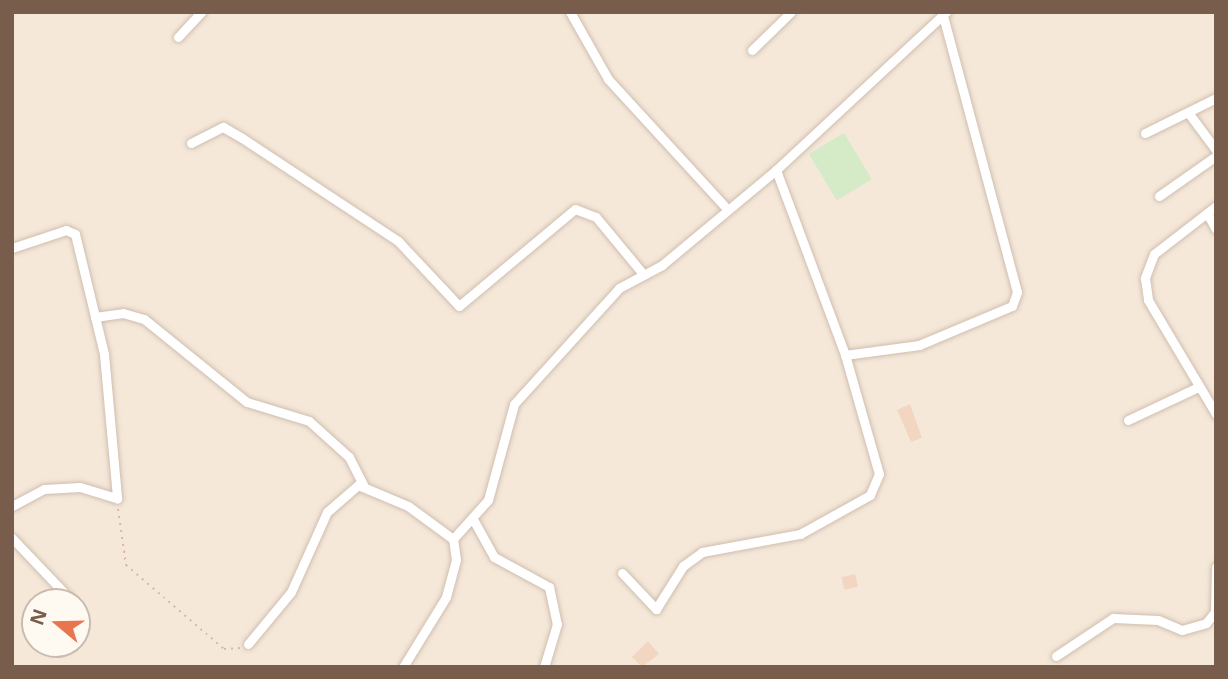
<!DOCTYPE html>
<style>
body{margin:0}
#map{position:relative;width:1228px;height:679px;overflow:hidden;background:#fdf6ea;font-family:"Open Sans",sans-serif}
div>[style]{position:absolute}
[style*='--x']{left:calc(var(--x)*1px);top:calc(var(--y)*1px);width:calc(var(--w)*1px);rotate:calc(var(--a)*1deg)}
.residential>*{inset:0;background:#f5e8d9}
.green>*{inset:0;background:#d5ebc8;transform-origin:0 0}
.building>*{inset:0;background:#f3d6c2;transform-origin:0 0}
.path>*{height:2px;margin-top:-1px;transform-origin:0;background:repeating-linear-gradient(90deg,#d8b9a4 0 2px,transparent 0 7px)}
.roads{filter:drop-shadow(0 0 2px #d0beaf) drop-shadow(0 0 2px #d0beaf)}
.street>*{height:9px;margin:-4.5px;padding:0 4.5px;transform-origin:4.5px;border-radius:4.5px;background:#fff}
span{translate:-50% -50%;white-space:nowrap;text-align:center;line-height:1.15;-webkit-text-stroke:5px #fffaf1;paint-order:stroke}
.frame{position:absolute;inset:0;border:14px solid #795d4c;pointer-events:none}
.north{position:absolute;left:21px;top:588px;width:70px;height:70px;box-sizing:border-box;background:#fffaf1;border:2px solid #c9bbaf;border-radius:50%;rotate:289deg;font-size:19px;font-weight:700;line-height:28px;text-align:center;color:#795d4c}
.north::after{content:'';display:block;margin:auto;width:24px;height:32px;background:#e67550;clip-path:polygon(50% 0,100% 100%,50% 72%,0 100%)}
</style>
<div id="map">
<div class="residential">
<div style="clip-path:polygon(evenodd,12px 12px,1216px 12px,1216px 667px,12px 667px,12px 12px,35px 602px,77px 602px,77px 644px,35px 644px,35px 602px)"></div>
</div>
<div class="green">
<div style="left:844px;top:133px;width:54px;height:41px;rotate:59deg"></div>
</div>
<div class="building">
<div style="clip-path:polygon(910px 404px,922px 438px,911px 442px,897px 410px)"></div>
<div style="left:855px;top:574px;width:13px;height:14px;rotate:77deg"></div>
<div style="clip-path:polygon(648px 641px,659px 654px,642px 667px,632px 657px)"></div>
</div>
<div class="path">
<div style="--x:118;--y:509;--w:57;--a:81.9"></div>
<div style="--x:126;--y:565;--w:129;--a:40.6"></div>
<div style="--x:224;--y:649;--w:17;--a:-3"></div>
</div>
<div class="roads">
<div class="street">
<div style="--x:570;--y:12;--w:77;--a:60.4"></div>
<div style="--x:608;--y:79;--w:176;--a:47.5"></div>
<div style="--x:178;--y:37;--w:34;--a:-47"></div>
<div style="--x:752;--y:50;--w:54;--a:-44.3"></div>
<div style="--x:1190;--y:115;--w:44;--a:53.4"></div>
<div style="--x:1145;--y:133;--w:79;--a:-26.2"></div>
<div style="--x:191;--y:143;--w:36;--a:-27"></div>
<div style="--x:223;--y:127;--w:22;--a:30"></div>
<div style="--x:242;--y:138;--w:187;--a:33.4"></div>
<div style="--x:398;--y:241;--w:89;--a:46.8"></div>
<div style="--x:459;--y:306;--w:151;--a:-39.9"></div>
<div style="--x:575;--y:209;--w:22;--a:21"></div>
<div style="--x:596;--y:217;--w:75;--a:50.4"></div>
<div style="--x:776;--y:170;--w:197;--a:69.5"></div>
<div style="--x:845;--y:355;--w:75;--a:-7.7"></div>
<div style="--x:919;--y:345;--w:101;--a:-22.8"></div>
<div style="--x:1012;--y:306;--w:15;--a:-70"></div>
<div style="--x:1017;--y:292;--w:287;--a:-105"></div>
<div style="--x:1159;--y:196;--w:70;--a:-35.1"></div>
<div style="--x:1216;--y:206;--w:78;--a:142.3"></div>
<div style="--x:1154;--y:254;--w:26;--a:111"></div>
<div style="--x:1145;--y:278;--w:22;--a:82"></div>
<div style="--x:1148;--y:300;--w:133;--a:59.2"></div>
<div style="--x:1207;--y:213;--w:18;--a:61"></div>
<div style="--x:12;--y:248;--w:57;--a:-18.4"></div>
<div style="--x:66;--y:230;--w:10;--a:24"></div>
<div style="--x:75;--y:234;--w:123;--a:76.4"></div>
<div style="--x:104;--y:354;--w:145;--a:84.8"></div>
<div style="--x:95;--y:317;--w:28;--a:-8"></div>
<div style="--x:123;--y:313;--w:22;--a:16"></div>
<div style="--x:144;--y:319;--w:132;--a:38.9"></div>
<div style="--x:247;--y:402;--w:65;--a:17"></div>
<div style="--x:309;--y:421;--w:54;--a:42"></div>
<div style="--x:349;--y:457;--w:31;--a:63"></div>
<div style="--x:1128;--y:420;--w:75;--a:-25.2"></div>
<div style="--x:12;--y:506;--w:36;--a:-28"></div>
<div style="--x:44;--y:489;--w:36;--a:-3"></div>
<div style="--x:80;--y:487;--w:39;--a:17"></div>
<div style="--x:474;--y:521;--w:41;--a:60.9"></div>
<div style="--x:494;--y:557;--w:63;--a:28.6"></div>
<div style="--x:549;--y:587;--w:38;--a:78"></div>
<div style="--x:557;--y:624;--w:45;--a:106.8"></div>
<div style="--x:12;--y:538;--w:84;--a:46.4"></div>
<div style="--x:453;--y:539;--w:52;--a:-48.1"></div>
<div style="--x:488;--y:500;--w:99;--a:-74.8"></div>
<div style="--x:514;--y:404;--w:156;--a:-47.8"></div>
<div style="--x:619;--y:288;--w:49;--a:-28.1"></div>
<div style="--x:662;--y:265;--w:148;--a:-39.8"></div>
<div style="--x:776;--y:170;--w:232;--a:-42.9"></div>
<div style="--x:622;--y:573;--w:50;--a:46.6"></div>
<div style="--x:656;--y:609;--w:51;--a:-57.9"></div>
<div style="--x:683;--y:566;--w:24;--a:-36"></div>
<div style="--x:702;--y:552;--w:100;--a:-10.4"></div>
<div style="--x:800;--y:534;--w:80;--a:-29.1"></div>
<div style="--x:870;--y:495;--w:23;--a:-67"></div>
<div style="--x:879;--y:474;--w:124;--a:-105.9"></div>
<div style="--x:248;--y:644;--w:67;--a:-50.4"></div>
<div style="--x:291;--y:592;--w:88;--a:-65.8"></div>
<div style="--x:327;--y:512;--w:41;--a:-41.1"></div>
<div style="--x:358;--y:485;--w:54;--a:22.8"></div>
<div style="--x:408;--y:506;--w:56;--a:36.3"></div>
<div style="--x:1056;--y:656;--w:69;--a:-33.7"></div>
<div style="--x:1113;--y:618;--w:45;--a:2.5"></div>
<div style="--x:1158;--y:620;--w:26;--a:23"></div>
<div style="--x:1182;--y:630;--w:25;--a:-16"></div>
<div style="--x:1206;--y:623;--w:14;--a:-51"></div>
<div style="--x:1215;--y:612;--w:45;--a:-88.7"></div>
<div style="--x:403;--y:667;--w:82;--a:-58.4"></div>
<div style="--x:446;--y:597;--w:38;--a:-75"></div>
<div style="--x:456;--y:560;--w:21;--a:-98"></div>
</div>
</div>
<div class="frame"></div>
<div class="north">N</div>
</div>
